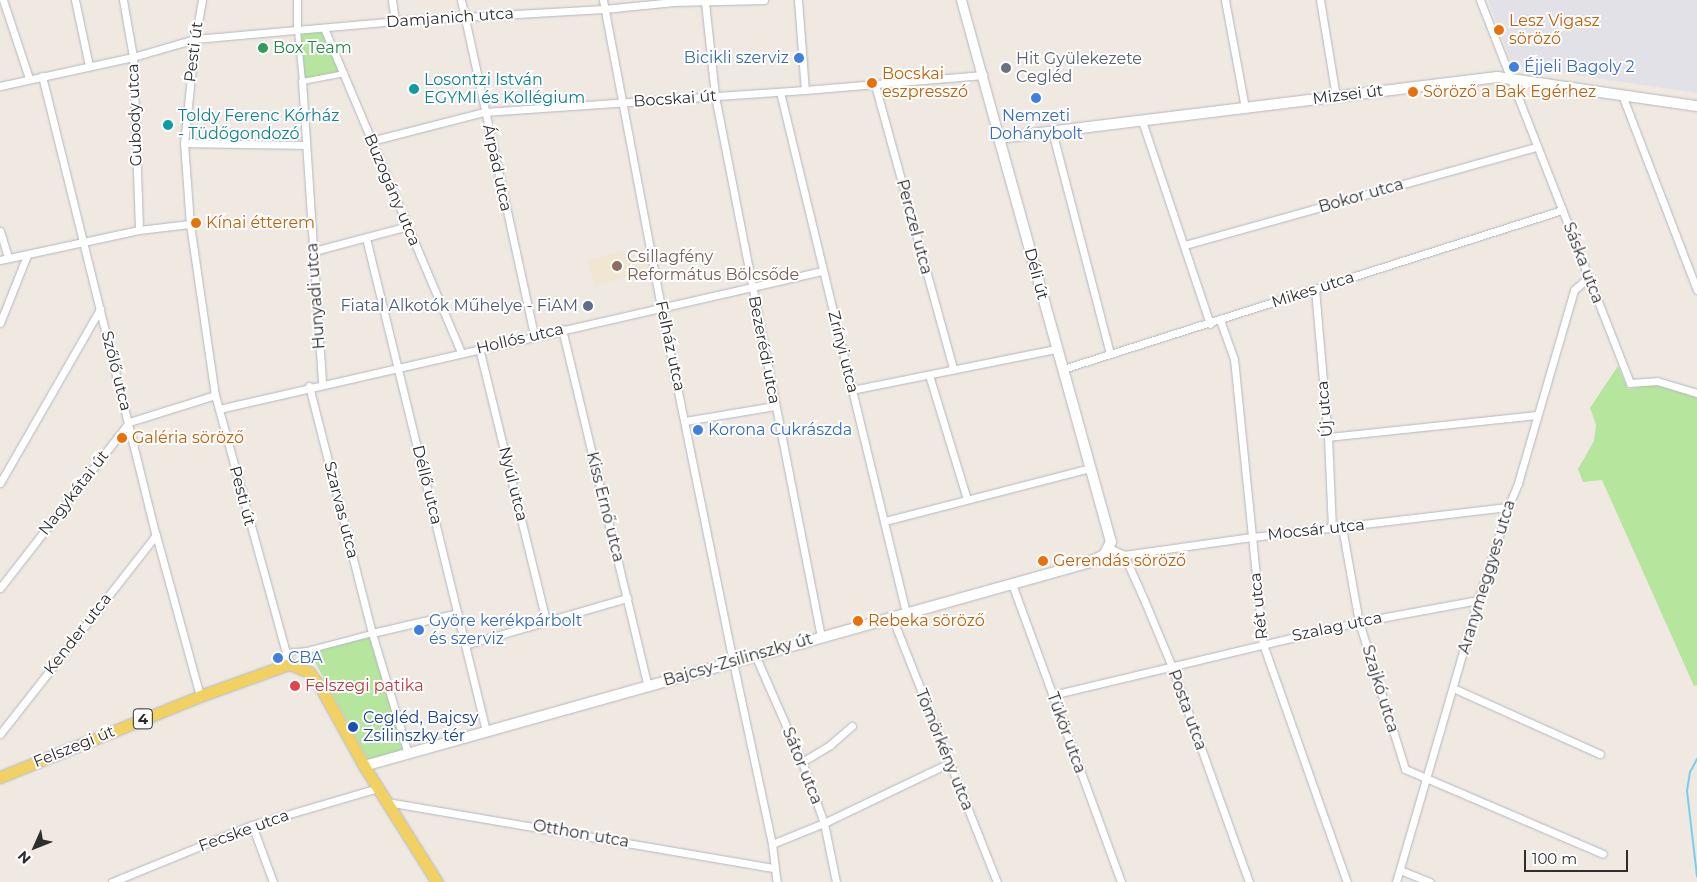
<!DOCTYPE html>
<meta charset="utf-8">
<style>
body{margin:0}
#map{position:relative;width:1697px;height:882px;overflow:hidden;background:#efe9e1;font-family:Montserrat,sans-serif}
div>[style]{position:absolute}
[style*='--x']{left:calc(var(--x)*1px);top:calc(var(--y)*1px);width:calc(var(--w)*1px);rotate:calc(var(--a)*1deg)}
.industrial>*{inset:0;background:#e3e1e8}
.education>*{inset:0;background:#f0e6d1}
.green>*{inset:0;background:#b6e59e}
.stream>*{height:2px;margin:-1px;padding:0 1px;transform-origin:1px;border-radius:1px;background:#75cff0}
.roads{filter:drop-shadow(0 0 1px #b4b7c1) drop-shadow(0 0 1px #b4b7c1)}
.pedestrian>*{height:5px;margin:-2.5px;padding:0 2.5px;transform-origin:2.5px;border-radius:2.5px;background:#fff}
.minor>*{height:7px;margin:-3.5px;padding:0 3.5px;transform-origin:3.5px;border-radius:3.5px;background:#fff}
.tertiary>*{height:9px;margin:-4.5px;padding:0 4.5px;transform-origin:4.5px;border-radius:4.5px;background:#fff}
.secondary>*{height:10px;margin:-5px;padding:0 5px;transform-origin:5px;border-radius:5px;background:#fff}
.primary>*{height:11px;margin:-5.5px;padding:0 5.5px;transform-origin:5.5px;border-radius:5.5px;background:#f2d163}
.dots>*{width:14px;height:14px;translate:-50% -50%;box-sizing:border-box;border:2px solid #fff;border-radius:50%}
span{translate:-50% -50%;white-space:nowrap;text-align:center;line-height:1.15;-webkit-text-stroke:4px #fff;paint-order:stroke}
.shield-label span{padding:1px 4px;background:#fff;border:1px solid;border-radius:4px;-webkit-text-stroke-width:0}
.shield-label{font-size:15px;color:#2e2e2e;font-weight:700}
.street-label{font-size:16px;color:#2e2e2e}
.food-label{font-size:16px;color:#c56008}
.left{translate:0 -50%;text-align:left}
.leisure-label{font-size:16px;color:#27864d}
.shop-label{font-size:16px;color:#366cbe}
.right{translate:-100% -50%;text-align:right}
.worship-label{font-size:16px;color:#5b616d}
.culture-label{font-size:16px;color:#0d838f}
.education-label{font-size:16px;color:#785e54}
.service-label{font-size:16px;color:#4e5e75}
.health-label{font-size:16px;color:#be3a42}
.transit-label{font-size:16px;color:#164399}
.north{position:absolute;left:10px;top:822px;width:50px;height:50px;-webkit-text-stroke:4px #fff;paint-order:stroke;rotate:226deg;font-size:14px;font-weight:700;line-height:20px;text-align:center;color:#2e2e2e}
.north::after{content:'';display:block;margin:auto;width:18px;height:22px;background:#2e2e2e;clip-path:polygon(50% 0,100% 100%,50% 72%,0 100%)}
.scale{position:absolute;left:1524px;top:850px;width:104px;height:22px;box-sizing:border-box;border:2px solid #2e2e2e;border-top:0;padding-left:6px;font-size:15px;line-height:18px;white-space:nowrap;color:#2e2e2e;-webkit-text-stroke:4px #fff;paint-order:stroke}
</style>
<div id="map">
<div class="industrial">
<div style="clip-path:polygon(1488px 0,1697px 0,1697px 93px,1513px 66px)"></div>
</div>
<div class="education">
<div style="clip-path:polygon(642px 248px,646px 271px,595px 286px,588px 261px,610px 254px)"></div>
</div>
<div class="green">
<div style="clip-path:polygon(324px 28px,344px 73px,302px 81px,297px 30px)"></div>
<div style="clip-path:polygon(1618px 366px,1628px 389px,1651px 385px,1674px 389px,1697px 398px,1697px 685px,1694px 686px,1602px 480px,1583px 482px,1578px 469px,1594px 441px,1596px 425px,1590px 408px)"></div>
<div style="clip-path:polygon(370px 636px,408px 754px,371px 764px,310px 653px)"></div>
</div>
<div class="stream">
<div style="--x:1697;--y:759;--w:15;--a:118"></div>
<div style="--x:1690;--y:772;--w:19;--a:99"></div>
<div style="--x:1687;--y:791;--w:86;--a:83.3"></div>
</div>
<div class="roads">
<div class="pedestrian">
<div style="--x:297;--y:30;--w:51;--a:84.4"></div>
<div style="--x:302;--y:81;--w:43;--a:-10.8"></div>
<div style="--x:285;--y:652;--w:22;--a:-5"></div>
<div style="--x:307;--y:650;--w:67;--a:-14.7"></div>
</div>
<div class="minor">
<div style="--x:3;--y:0;--w:82;--a:71.6"></div>
<div style="--x:75;--y:0;--w:67;--a:78"></div>
<div style="--x:123;--y:0;--w:58;--a:80"></div>
<div style="--x:133;--y:57;--w:173;--a:88"></div>
<div style="--x:202;--y:0;--w:40;--a:100"></div>
<div style="--x:195;--y:39;--w:105;--a:96"></div>
<div style="--x:184;--y:143;--w:81;--a:85.8"></div>
<div style="--x:190;--y:224;--w:173;--a:81.7"></div>
<div style="--x:215;--y:395;--w:279;--a:74.6"></div>
<div style="--x:297;--y:0;--w:30;--a:90"></div>
<div style="--x:392;--y:0;--w:21;--a:82"></div>
<div style="--x:461;--y:0;--w:344;--a:77.7"></div>
<div style="--x:603;--y:0;--w:313;--a:79.3"></div>
<div style="--x:661;--y:308;--w:361;--a:78.5"></div>
<div style="--x:733;--y:662;--w:186;--a:77.9"></div>
<div style="--x:772;--y:844;--w:38;--a:83"></div>
<div style="--x:798;--y:0;--w:90;--a:85.6"></div>
<div style="--x:1225;--y:0;--w:110;--a:79.5"></div>
<div style="--x:1320;--y:0;--w:98;--a:80.6"></div>
<div style="--x:1480;--y:0;--w:411;--a:68.6"></div>
<div style="--x:1630;--y:383;--w:27;--a:-4"></div>
<div style="--x:1657;--y:381;--w:42;--a:16.7"></div>
<div style="--x:705;--y:2;--w:95;--a:83.9"></div>
<div style="--x:715;--y:96;--w:551;--a:78.91"></div>
<div style="--x:324;--y:28;--w:352;--a:67.1"></div>
<div style="--x:42;--y:76;--w:473;--a:76.1"></div>
<div style="--x:156;--y:535;--w:167;--a:74.7"></div>
<div style="--x:302;--y:81;--w:303;--a:86.2"></div>
<div style="--x:875;--y:85;--w:295;--a:74.6"></div>
<div style="--x:0;--y:86;--w:136;--a:-12.3"></div>
<div style="--x:133;--y:57;--w:65;--a:-16.2"></div>
<div style="--x:195;--y:39;--w:201;--a:-5.1"></div>
<div style="--x:395;--y:21;--w:209;--a:-3.3"></div>
<div style="--x:604;--y:9;--w:70;--a:-5.7"></div>
<div style="--x:674;--y:2;--w:90;--a:-1.3"></div>
<div style="--x:780;--y:92;--w:536;--a:76.4"></div>
<div style="--x:1622;--y:95;--w:209;--a:69"></div>
<div style="--x:1142;--y:121;--w:214;--a:71.5"></div>
<div style="--x:1052;--y:131;--w:229;--a:75.4"></div>
<div style="--x:371;--y:141;--w:117;--a:-14.4"></div>
<div style="--x:484;--y:112;--w:322;--a:-3.9"></div>
<div style="--x:805;--y:90;--w:179;--a:-4.8"></div>
<div style="--x:184;--y:143;--w:122;--a:0.9"></div>
<div style="--x:0;--y:231;--w:28;--a:73"></div>
<div style="--x:366;--y:238;--w:507;--a:76.32"></div>
<div style="--x:1185;--y:245;--w:365;--a:-15.6"></div>
<div style="--x:314;--y:251;--w:97;--a:-14.9"></div>
<div style="--x:0;--y:260;--w:142;--a:-12.2"></div>
<div style="--x:139;--y:230;--w:51;--a:-6.7"></div>
<div style="--x:1315;--y:289;--w:149;--a:85"></div>
<div style="--x:1328;--y:437;--w:91;--a:87.5"></div>
<div style="--x:1220;--y:320;--w:41;--a:70.3"></div>
<div style="--x:1234;--y:359;--w:286;--a:84.2"></div>
<div style="--x:1263;--y:644;--w:252;--a:70.6"></div>
<div style="--x:0;--y:323;--w:73;--a:-68.3"></div>
<div style="--x:562;--y:329;--w:367;--a:76.5"></div>
<div style="--x:479;--y:348;--w:280;--a:76.2"></div>
<div style="--x:1063;--y:369;--w:524;--a:-17.67"></div>
<div style="--x:929;--y:375;--w:130;--a:73"></div>
<div style="--x:309;--y:386;--w:255;--a:75.7"></div>
<div style="--x:372;--y:633;--w:126;--a:73.4"></div>
<div style="--x:852;--y:390;--w:208;--a:-11.4"></div>
<div style="--x:219;--y:409;--w:619;--a:-12.89"></div>
<div style="--x:685;--y:421;--w:91;--a:-9.5"></div>
<div style="--x:1328;--y:437;--w:209;--a:-6"></div>
<div style="--x:0;--y:483;--w:201;--a:-60.1"></div>
<div style="--x:885;--y:521;--w:212;--a:-14.5"></div>
<div style="--x:1342;--y:527;--w:97;--a:79.9"></div>
<div style="--x:1359;--y:622;--w:154;--a:72.6"></div>
<div style="--x:1405;--y:769;--w:215;--a:23.2"></div>
<div style="--x:1109;--y:548;--w:17;--a:25"></div>
<div style="--x:1124;--y:555;--w:51;--a:65.9"></div>
<div style="--x:1145;--y:602;--w:70;--a:67.4"></div>
<div style="--x:1172;--y:667;--w:228;--a:70.3"></div>
<div style="--x:1124;--y:555;--w:129;--a:-8"></div>
<div style="--x:1252;--y:537;--w:258;--a:-6.7"></div>
<div style="--x:1012;--y:584;--w:317;--a:69.9"></div>
<div style="--x:0;--y:588;--w:210;--a:-52.1"></div>
<div style="--x:129;--y:422;--w:90;--a:-17.4"></div>
<div style="--x:892;--y:617;--w:285;--a:68.4"></div>
<div style="--x:372;--y:633;--w:88;--a:-13.1"></div>
<div style="--x:465;--y:645;--w:169;--a:-16.2"></div>
<div style="--x:755;--y:655;--w:117;--a:66.3"></div>
<div style="--x:802;--y:762;--w:65;--a:70.2"></div>
<div style="--x:824;--y:823;--w:60;--a:78.5"></div>
<div style="--x:1453;--y:688;--w:161;--a:24.2"></div>
<div style="--x:1052;--y:695;--w:316;--a:-13.4"></div>
<div style="--x:1359;--y:622;--w:121;--a:-10.5"></div>
<div style="--x:0;--y:734;--w:253;--a:-51.9"></div>
<div style="--x:802;--y:762;--w:33;--a:-31"></div>
<div style="--x:830;--y:745;--w:29;--a:-41"></div>
<div style="--x:387;--y:802;--w:393;--a:9.7"></div>
<div style="--x:252;--y:825;--w:61;--a:69.8"></div>
<div style="--x:772;--y:844;--w:56;--a:-22"></div>
<div style="--x:824;--y:823;--w:139;--a:-25.6"></div>
<div style="--x:1400;--y:870;--w:32;--a:22"></div>
<div style="--x:112;--y:882;--w:151;--a:-22.2"></div>
<div style="--x:252;--y:825;--w:131;--a:-16.4"></div>
<div style="--x:1396;--y:882;--w:294;--a:-73.8"></div>
<div style="--x:1478;--y:600;--w:98;--a:-72.1"></div>
<div style="--x:1508;--y:507;--w:26;--a:-67"></div>
<div style="--x:1518;--y:483;--w:201;--a:-73.8"></div>
<div style="--x:1574;--y:290;--w:18;--a:-41"></div>
</div>
<div class="tertiary">
<div style="--x:961;--y:0;--w:143;--a:74.6"></div>
</div>
<div class="secondary">
<div style="--x:364;--y:766;--w:751;--a:-15.68"></div>
<div style="--x:1087;--y:563;--w:19;--a:-25"></div>
<div style="--x:1104;--y:555;--w:15;--a:-62"></div>
<div style="--x:1111;--y:542;--w:419;--a:-105.5"></div>
<div style="--x:999;--y:138;--w:502;--a:-6.98"></div>
<div style="--x:1497;--y:77;--w:202;--a:8.3"></div>
</div>
<div class="primary">
<div style="--x:0;--y:777;--w:216;--a:-22"></div>
<div style="--x:200;--y:696;--w:95;--a:-19.8"></div>
<div style="--x:289;--y:664;--w:22;--a:22"></div>
<div style="--x:309;--y:672;--w:20;--a:53"></div>
<div style="--x:321;--y:688;--w:89;--a:61.1"></div>
<div style="--x:364;--y:766;--w:137;--a:57.8"></div>
</div>
</div>
<div class="dots">
<div style="left:1499px;top:30px;background:#e8710a"></div>
<div style="left:263px;top:48px;background:#2e9e5b"></div>
<div style="left:799px;top:58px;background:#3f7fe0"></div>
<div style="left:1514px;top:67px;background:#3f7fe0"></div>
<div style="left:1006px;top:68px;background:#6b7280"></div>
<div style="left:872px;top:83px;background:#e8710a"></div>
<div style="left:414px;top:89px;background:#0f9aa8"></div>
<div style="left:1413px;top:92px;background:#e8710a"></div>
<div style="left:1036px;top:98px;background:#3f7fe0"></div>
<div style="left:168px;top:125px;background:#0f9aa8"></div>
<div style="left:196px;top:223px;background:#e8710a"></div>
<div style="left:617px;top:266px;background:#8d6e63"></div>
<div style="left:588px;top:306px;background:#5c6f8a"></div>
<div style="left:698px;top:430px;background:#3f7fe0"></div>
<div style="left:122px;top:438px;background:#e8710a"></div>
<div style="left:1043px;top:561px;background:#e8710a"></div>
<div style="left:858px;top:621px;background:#e8710a"></div>
<div style="left:419px;top:630px;background:#3f7fe0"></div>
<div style="left:278px;top:658px;background:#3f7fe0"></div>
<div style="left:295px;top:686px;background:#e0444e"></div>
<div style="left:353px;top:727px;background:#1a4fb4"></div>
</div>
<div class="shield-label">
<span style="left:143px;top:719px">4</span>
</div>
<div class="street-label">
<span style="left:450px;top:18px;rotate:-4deg">Damjanich utca</span>
<span style="left:194px;top:52px;rotate:-83deg">Pesti út</span>
<span style="left:1348px;top:95px;rotate:-7deg">Mizsei út</span>
<span style="left:675px;top:99px;rotate:-4deg">Bocskai út</span>
<span style="left:135px;top:115px;rotate:-92deg">Gubody utca</span>
<span style="left:497px;top:168px;rotate:78deg">Árpád utca</span>
<span style="left:392px;top:190px;rotate:67deg">Buzogány utca</span>
<span style="left:1361px;top:196px;rotate:-16deg">Bokor utca</span>
<span style="left:914px;top:227px;rotate:75deg">Perczel utca</span>
<span style="left:1583px;top:263px;rotate:69deg">Sáska utca</span>
<span style="left:1036px;top:274px;rotate:75deg">Déli út</span>
<span style="left:1313px;top:290px;rotate:-18deg">Mikes utca</span>
<span style="left:316px;top:296px;rotate:-94deg">Hunyadi utca</span>
<span style="left:520px;top:339px;rotate:-13deg">Hollós utca</span>
<span style="left:670px;top:346px;rotate:78deg">Felház utca</span>
<span style="left:764px;top:350px;rotate:79deg">Bezerédi utca</span>
<span style="left:843px;top:352px;rotate:76deg">Zrínyi utca</span>
<span style="left:116px;top:371px;rotate:76deg">Szőlő utca</span>
<span style="left:1325px;top:409px;rotate:-95deg">Új utca</span>
<span style="left:513px;top:484px;rotate:76deg">Nyúl utca</span>
<span style="left:427px;top:485px;rotate:76deg">Déllő utca</span>
<span style="left:74px;top:493px;rotate:-52deg">Nagykátai út</span>
<span style="left:242px;top:496px;rotate:75deg">Pesti út</span>
<span style="left:605px;top:507px;rotate:76deg">Kiss Ernő utca</span>
<span style="left:341px;top:510px;rotate:76deg">Szarvas utca</span>
<span style="left:1316px;top:530px;rotate:-6deg">Mocsár utca</span>
<span style="left:1487px;top:577px;rotate:-73deg">Aranymeggyes utca</span>
<span style="left:1259px;top:606px;rotate:-96deg">Rét utca</span>
<span style="left:1337px;top:627px;rotate:-12deg">Szalag utca</span>
<span style="left:78px;top:634px;rotate:-52deg">Kender utca</span>
<span style="left:738px;top:660px;rotate:-16deg">Bajcsy-Zsilinszky út</span>
<span style="left:1380px;top:689px;rotate:73deg">Szajkó utca</span>
<span style="left:1187px;top:710px;rotate:70deg">Posta utca</span>
<span style="left:1066px;top:733px;rotate:70deg">Tükör utca</span>
<span style="left:74px;top:747px;rotate:-22deg">Felszegi út</span>
<span style="left:944px;top:750px;rotate:68deg">Tömörkény utca</span>
<span style="left:802px;top:766px;rotate:68deg">Sátor utca</span>
<span style="left:244px;top:831px;rotate:-20deg">Fecske utca</span>
<span style="left:581px;top:834px;rotate:10deg">Otthon utca</span>
</div>
<div class="food-label">
<span class="left" style="left:1509px;top:30px">Lesz Vigasz<br>söröző</span>
<span class="left" style="left:882px;top:83px">Bocskai<br>eszpresszó</span>
<span class="left" style="left:1423px;top:92px">Söröző a Bak Egérhez</span>
<span class="left" style="left:206px;top:223px">Kínai étterem</span>
<span class="left" style="left:132px;top:438px">Galéria söröző</span>
<span class="left" style="left:1053px;top:561px">Gerendás söröző</span>
<span class="left" style="left:868px;top:621px">Rebeka söröző</span>
</div>
<div class="leisure-label">
<span class="left" style="left:273px;top:48px">Box Team</span>
</div>
<div class="shop-label">
<span class="right" style="left:789px;top:58px">Bicikli szerviz</span>
<span class="left" style="left:1524px;top:67px">Éjjeli Bagoly 2</span>
<span style="left:1036px;top:125px">Nemzeti<br>Dohánybolt</span>
<span class="left" style="left:708px;top:430px">Korona Cukrászda</span>
<span class="left" style="left:429px;top:630px">Györe kerékpárbolt<br>és szerviz</span>
<span class="left" style="left:288px;top:658px">CBA</span>
</div>
<div class="worship-label">
<span class="left" style="left:1016px;top:68px">Hit Gyülekezete<br>Cegléd</span>
</div>
<div class="culture-label">
<span class="left" style="left:424px;top:89px">Losontzi István<br>EGYMI és Kollégium</span>
<span class="left" style="left:178px;top:125px">Toldy Ferenc Kórház<br>- Tüdőgondozó</span>
</div>
<div class="education-label">
<span class="left" style="left:627px;top:266px">Csillagfény<br>Református Bölcsőde</span>
</div>
<div class="service-label">
<span class="right" style="left:578px;top:306px">Fiatal Alkotók Műhelye - FiAM</span>
</div>
<div class="health-label">
<span class="left" style="left:305px;top:686px">Felszegi patika</span>
</div>
<div class="transit-label">
<span class="left" style="left:363px;top:727px">Cegléd, Bajcsy<br>Zsilinszky tér</span>
</div>
<div class="north">N</div>
<div class="scale">100 m</div>
</div>
